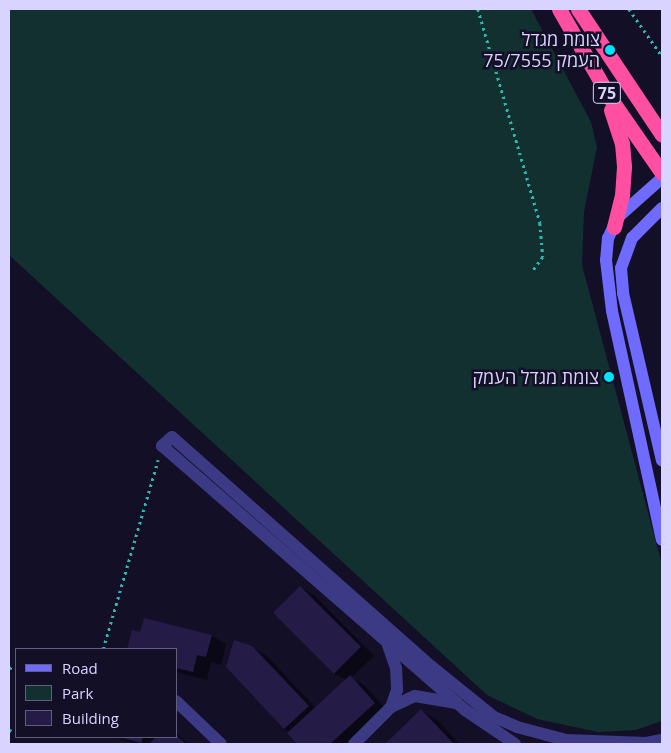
<!DOCTYPE html>
<meta charset="utf-8">
<style>
body{margin:0}
#map{position:relative;width:671px;height:753px;overflow:hidden;background:#130f26;font-family:"Open Sans",Heebo,sans-serif}
div>[style]{position:absolute}
[style*='--x']{left:calc(var(--x)*1px);top:calc(var(--y)*1px);width:calc(var(--w)*1px);rotate:calc(var(--a)*1deg)}
.green>*{inset:0;background:#12302f}
.shadow>*{inset:0;background:#0007}
.building>*{inset:0;background:#241b47;transform-origin:0 0}
.path>*{height:2.5px;margin-top:-1.25px;transform-origin:0;background:repeating-linear-gradient(90deg,#2fb8b0 0 2.5px,transparent 0 6.5px)}
.street>*{height:12px;margin:-6px;padding:0 6px;transform-origin:6px;border-radius:6px;background:#3d3a85}
.secondary>*{height:12px;margin:-6px;padding:0 6px;transform-origin:6px;border-radius:6px;background:#6f6bff}
.highway>*{height:15px;margin:-7.5px;padding:0 7.5px;transform-origin:7.5px;border-radius:7.5px;background:#ff4fa3}
.dots>*{width:14px;height:14px;translate:-50% -50%;box-sizing:border-box;border:2px solid #130f26;border-radius:50%}
span{translate:-50% -50%;white-space:nowrap;text-align:center;line-height:1.15;-webkit-text-stroke:5px #130f26;paint-order:stroke}
.shield-label span{padding:1px 4px;background:#130f26;border:1px solid;border-radius:4px;-webkit-text-stroke-width:0}
.shield-label{font-size:16px;color:#d9d4ff;font-weight:700}
.poi-label{font-size:18px;color:#d9d4ff}
.right{translate:-100% -50%;text-align:right}
.frame{position:absolute;inset:0;border:10px solid #d9d4ff;pointer-events:none}
.legend{position:absolute;left:15px;top:648px;width:162px;height:90px;box-sizing:border-box;background:#130f26;border:1px solid #625e7d;margin:0;padding:6px 9px;list-style:none;font-size:15px;color:#d9d4ff}
.legend li{display:flex;align-items:center;gap:10px;height:25px}
.legend b{width:25px;border:1px solid #625e7d}
</style>
<div id="map">
<div class="green">
<div style="clip-path:polygon(9px 9px,531px 9px,591px 122px,597px 147px,584px 212px,582px 265px,662px 565px,662px 721px,636px 730px,598px 732px,537px 719px,487px 695px,9px 255px)"></div>
</div>
<div class="shadow">
<div style="clip-path:polygon(301px 587px,315px 596px,374px 656px,351px 678px,364px 685px,389px 712px,354px 744px,299px 744px,227px 667px,252px 647px,267px 656px,316px 708px,346px 680px,333px 673px)"></div>
<div style="clip-path:polygon(133px 632px,212px 636px,226px 644px,221px 665px,211px 662px,207px 680px,176px 672px,176px 649px,128px 649px)"></div>
<div style="clip-path:polygon(421px 711px,436px 719px,460px 744px,387px 744px)"></div>
<div style="clip-path:polygon(176px 733px,189px 744px,136px 744px,114px 737px,155px 737px,155px 740px,157px 737px,176px 737px)"></div>
</div>
<div class="building">
<div style="left:300px;top:586px;width:86px;height:38px;rotate:45deg"></div>
<div style="clip-path:polygon(144px 618px,212px 635px,206px 657px,197px 655px,193px 672px,176px 668px,176px 649px,127px 649px,132px 630px,140px 632px)"></div>
<div style="clip-path:polygon(234px 640px,252px 646px,309px 706px,284px 729px,226px 667px)"></div>
<div style="clip-path:polygon(350px 675px,375px 703px,330px 744px,297px 744px,287px 733px)"></div>
<div style="clip-path:polygon(421px 709px,453px 743px,385px 744px)"></div>
<div style="clip-path:polygon(176px 735px,186px 744px,149px 744px,156px 737px)"></div>
<div style="clip-path:polygon(119px 737px,143px 737px,141px 743px)"></div>
</div>
<div class="path">
<div style="--x:478;--y:9;--w:223;--a:73.8"></div>
<div style="--x:540;--y:223;--w:34;--a:85"></div>
<div style="--x:543;--y:257;--w:17;--a:126"></div>
<div style="--x:629;--y:9;--w:57;--a:54.9"></div>
<div style="--x:103;--y:649;--w:197;--a:-73.8"></div>
<div style="--x:9;--y:668;--w:7;--a:-8"></div>
<div style="--x:9;--y:730;--w:7;--a:16"></div>
</div>
<div class="street">
<div style="--x:387;--y:642;--w:28;--a:71"></div>
<div style="--x:396;--y:668;--w:22;--a:87"></div>
<div style="--x:397;--y:690;--w:18;--a:109"></div>
<div style="--x:176;--y:701;--w:62;--a:43.7"></div>
<div style="--x:354;--y:744;--w:52;--a:-45"></div>
<div style="--x:391;--y:707;--w:26;--a:-25"></div>
<div style="--x:415;--y:696;--w:42;--a:9.7"></div>
<div style="--x:515;--y:744;--w:60;--a:-145.8"></div>
<div style="--x:465;--y:710;--w:402;--a:-138.9"></div>
<div style="--x:162;--y:446;--w:13;--a:-42"></div>
<div style="--x:172;--y:437;--w:347;--a:41.5"></div>
<div style="--x:432;--y:667;--w:80;--a:38.9"></div>
<div style="--x:494;--y:717;--w:25;--a:23"></div>
<div style="--x:517;--y:727;--w:51;--a:14.9"></div>
<div style="--x:566;--y:740;--w:80;--a:2.1"></div>
<div style="--x:646;--y:743;--w:16;--a:-11"></div>
</div>
<div class="secondary">
<div style="--x:662;--y:178;--w:59;--a:138.4"></div>
<div style="--x:618;--y:217;--w:23;--a:115"></div>
<div style="--x:608;--y:238;--w:22;--a:95"></div>
<div style="--x:606;--y:260;--w:51;--a:83.3"></div>
<div style="--x:612;--y:311;--w:234;--a:77.7"></div>
<div style="--x:662;--y:208;--w:42;--a:135"></div>
<div style="--x:632;--y:238;--w:32;--a:110"></div>
<div style="--x:621;--y:268;--w:25;--a:85"></div>
<div style="--x:623;--y:293;--w:172;--a:76.9"></div>
</div>
<div class="highway">
<div style="--x:559;--y:9;--w:103;--a:60.2"></div>
<div style="--x:610;--y:98;--w:91;--a:55.3"></div>
<div style="--x:578;--y:9;--w:151;--a:56.3"></div>
<div style="--x:611;--y:110;--w:35;--a:72"></div>
<div style="--x:622;--y:143;--w:24;--a:85"></div>
<div style="--x:624;--y:167;--w:28;--a:94"></div>
<div style="--x:622;--y:195;--w:33;--a:104"></div>
</div>
<div class="dots">
<div style="left:610px;top:50px;background:#00e5ff"></div>
<div style="left:609px;top:377px;background:#00e5ff"></div>
</div>
<div class="shield-label">
<span style="left:607px;top:93px">75</span>
</div>
<div class="poi-label">
<span class="right" style="left:600px;top:50px">צומת מגדל<br>העמק 75/7555</span>
<span class="right" style="left:599px;top:377px">צומת מגדל העמק</span>
</div>
<div class="frame"></div>
<ul class="legend">
<li><b style="height:6px;background:#6f6bff"></b>Road</li>
<li><b style="height:14px;background:#12302f"></b>Park</li>
<li><b style="height:14px;background:#241b47"></b>Building</li>
</ul>
</div>
